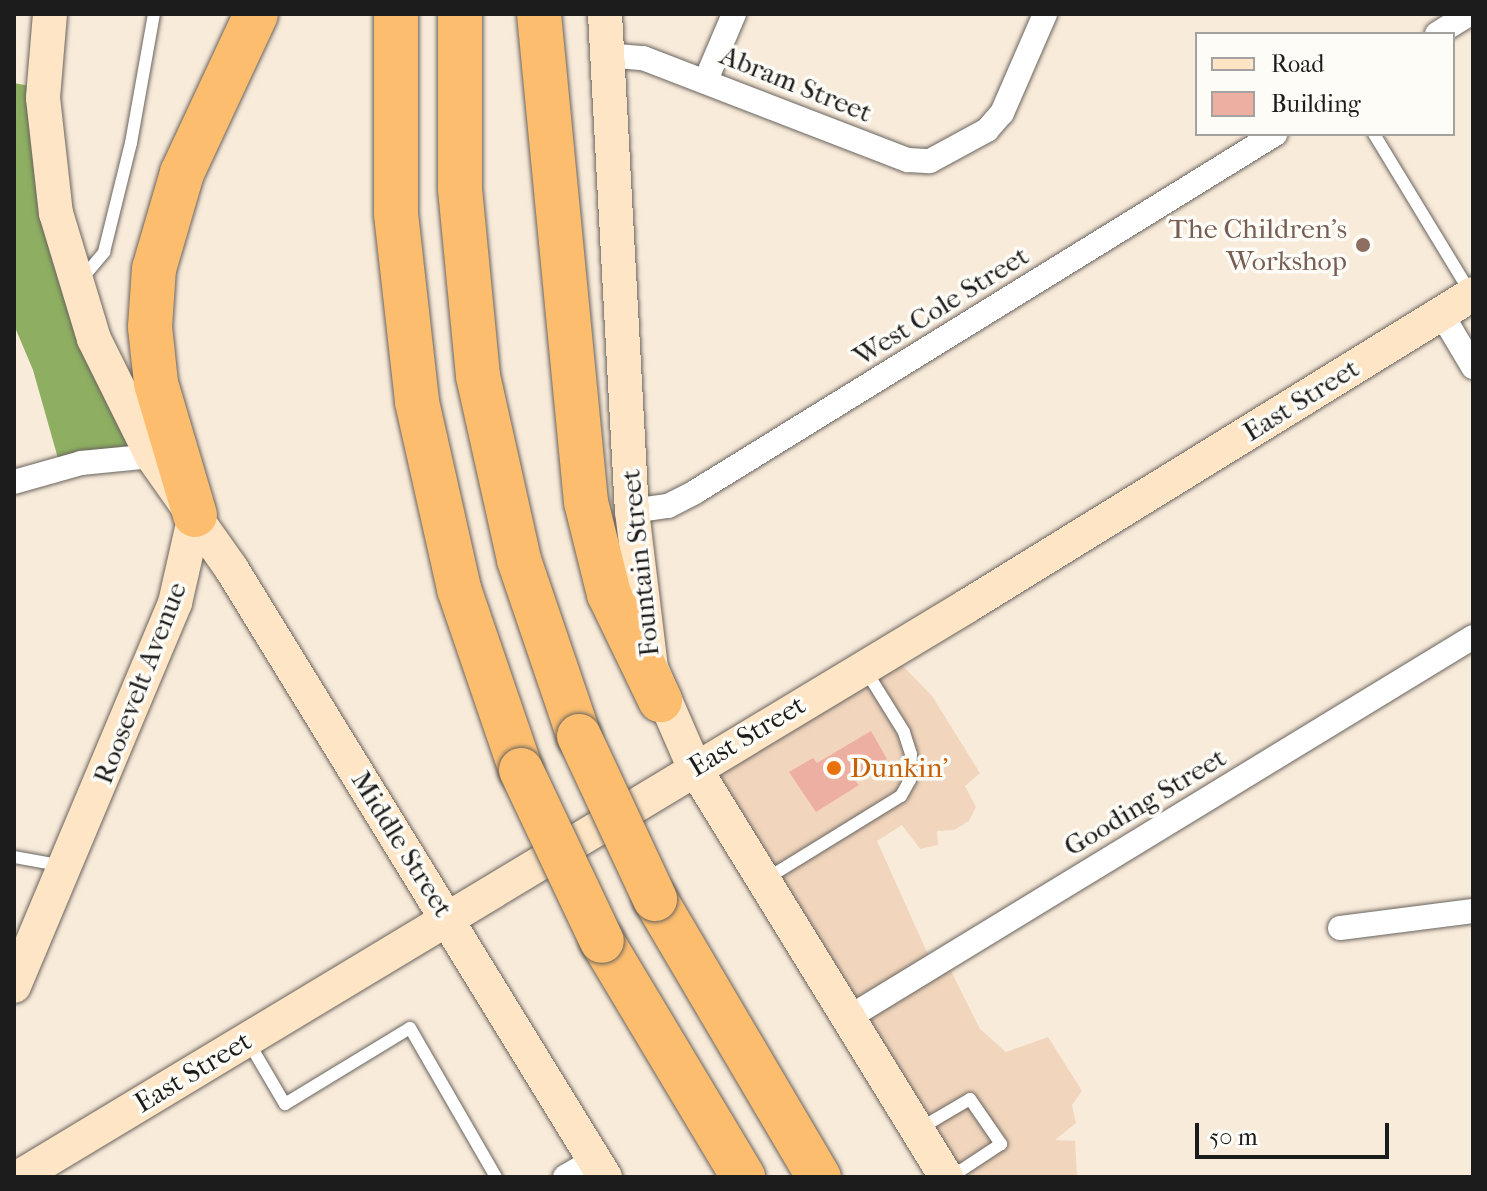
<!DOCTYPE html>
<meta charset="utf-8">
<style>
body{margin:0}
#map{position:relative;width:1487px;height:1191px;overflow:hidden;background:#f9ebda;font-family:"IM FELL French Canon",serif}
div>[style]{position:absolute}
[style*='--x']{left:calc(var(--x)*1px);top:calc(var(--y)*1px);width:calc(var(--w)*1px);rotate:calc(var(--a)*1deg)}
.built>*{inset:0;background:#f1d5bd}
.forest>*{inset:0;background:#8eaf62}
.building>*{inset:0;background:#edafa1}
.roads{filter:drop-shadow(0 0 2px #69645e) drop-shadow(0 0 2px #69645e)}
.lane>*{height:12px;margin:-6px;padding:0 6px;transform-origin:6px;border-radius:6px;background:#fff}
.street>*{height:24px;margin:-12px;padding:0 12px;transform-origin:12px;border-radius:12px;background:#fff}
.secondary>*{height:34px;margin:-17px;padding:0 17px;transform-origin:17px;border-radius:17px;background:#fee5c5}
.highway>*{height:44px;margin:-22px;padding:0 22px;transform-origin:22px;border-radius:22px;background:#fcbd6f}
.bridges{filter:drop-shadow(0 0 2px #69645e) drop-shadow(0 0 2px #69645e)}
.highway-bridge>*{height:44px;margin:-22px;padding:0 22px;transform-origin:22px;border-radius:22px;background:#fcbd6f}
.dots>*{width:22px;height:22px;translate:-50% -50%;box-sizing:border-box;border:4px solid #fdfcf7;border-radius:50%}
span{translate:-50% -50%;white-space:nowrap;text-align:center;line-height:1.15;-webkit-text-stroke:7px #fdfcf7;paint-order:stroke}
.street-label{font-size:28px;color:#1c1c1c}
.education-label{font-size:28px;color:#785e54}
.right{translate:-100% -50%;text-align:right}
.food-label{font-size:28px;color:#c56008}
.left{translate:0 -50%;text-align:left}
.frame{position:absolute;inset:0;border:16px solid #1c1c1c;pointer-events:none}
.legend{position:absolute;left:1195px;top:32px;width:260px;height:104px;box-sizing:border-box;background:#fdfcf7;border:2px solid #a3a29f;margin:0;padding:10px 14px;list-style:none;font-size:24px;color:#1c1c1c}
.legend li{display:flex;align-items:center;gap:16px;height:40px}
.legend b{width:40px;border:2px solid #a3a29f}
.scale{position:absolute;left:1195px;top:1123px;width:194px;height:36px;box-sizing:border-box;border:4px solid #1c1c1c;border-top:0;padding-left:10px;font-size:24px;line-height:28px;white-space:nowrap;color:#1c1c1c;-webkit-text-stroke:6px #fdfcf7;paint-order:stroke}
</style>
<div id="map">
<div class="built">
<div style="clip-path:polygon(894px 657px,932px 696px,980px 773px,965px 786px,976px 807px,969px 821px,954px 830px,937px 831px,938px 845px,920px 849px,902px 825px,877px 841px,935px 970px,950px 969px,980px 1029px,1006px 1052px,1048px 1037px,1082px 1091px,1072px 1105px,1076px 1123px,1055px 1140px,1075px 1141px,1077px 1177px,956px 1177px,710px 769px)"></div>
</div>
<div class="forest">
<div style="clip-path:polygon(14px 83px,51px 90px,71px 263px,158px 456px,61px 469px,33px 370px,14px 325px)"></div>
</div>
<div class="building">
<div style="clip-path:polygon(871px 731px,887px 759px,853px 778px,859px 785px,816px 812px,789px 772px,813px 758px,817px 763px)"></div>
</div>
<div class="roads">
<div class="lane">
<div style="--x:1374;--y:134;--w:185;--a:58.7"></div>
<div style="--x:80;--y:281;--w:38;--a:-50"></div>
<div style="--x:104;--y:252;--w:112;--a:-76.1"></div>
<div style="--x:131;--y:143;--w:131;--a:-79.9"></div>
<div style="--x:14;--y:857;--w:51;--a:10.2"></div>
<div style="--x:766;--y:879;--w:158;--a:-31.6"></div>
<div style="--x:901;--y:796;--w:18;--a:-61"></div>
<div style="--x:910;--y:780;--w:26;--a:-88"></div>
<div style="--x:911;--y:754;--w:23;--a:-108"></div>
<div style="--x:904;--y:732;--w:72;--a:-121.9"></div>
<div style="--x:249;--y:1043;--w:71;--a:59.5"></div>
<div style="--x:285;--y:1104;--w:146;--a:-31.3"></div>
<div style="--x:410;--y:1028;--w:172;--a:60"></div>
<div style="--x:919;--y:1129;--w:59;--a:-30.5"></div>
<div style="--x:970;--y:1099;--w:55;--a:55.4"></div>
<div style="--x:1001;--y:1144;--w:60;--a:146.6"></div>
</div>
<div class="street">
<div style="--x:1437;--y:34;--w:38;--a:-32"></div>
<div style="--x:606;--y:55;--w:37;--a:5"></div>
<div style="--x:643;--y:58;--w:284;--a:21.1"></div>
<div style="--x:908;--y:160;--w:22;--a:3"></div>
<div style="--x:930;--y:161;--w:65;--a:-28.5"></div>
<div style="--x:987;--y:130;--w:23;--a:-49"></div>
<div style="--x:1002;--y:113;--w:108;--a:-66.5"></div>
<div style="--x:706;--y:80;--w:72;--a:-67"></div>
<div style="--x:1441;--y:313;--w:63;--a:59.3"></div>
<div style="--x:14;--y:482;--w:70;--a:-15.8"></div>
<div style="--x:81;--y:463;--w:71;--a:-5.6"></div>
<div style="--x:632;--y:511;--w:36;--a:-8"></div>
<div style="--x:668;--y:506;--w:30;--a:-27"></div>
<div style="--x:695;--y:492;--w:682;--a:-31.68"></div>
<div style="--x:1340;--y:928;--w:134;--a:-7.3"></div>
<div style="--x:848;--y:1018;--w:732;--a:-31.37"></div>
<div style="--x:565;--y:1177;--w:34;--a:-30"></div>
</div>
<div class="secondary">
<div style="--x:50;--y:14;--w:84;--a:94.8"></div>
<div style="--x:43;--y:98;--w:116;--a:83.6"></div>
<div style="--x:56;--y:213;--w:132;--a:73.2"></div>
<div style="--x:94;--y:339;--w:131;--a:63.6"></div>
<div style="--x:152;--y:456;--w:137;--a:54.8"></div>
<div style="--x:231;--y:568;--w:715;--a:58.45"></div>
<div style="--x:605;--y:14;--w:498;--a:86.9"></div>
<div style="--x:632;--y:511;--w:158;--a:83.1"></div>
<div style="--x:651;--y:668;--w:108;--a:66.5"></div>
<div style="--x:694;--y:767;--w:481;--a:58.4"></div>
<div style="--x:14;--y:986;--w:415;--a:-67.2"></div>
<div style="--x:175;--y:603;--w:90;--a:-77.2"></div>
<div style="--x:19;--y:1177;--w:1107;--a:-31.06"></div>
<div style="--x:967;--y:606;--w:594;--a:-31.66"></div>
</div>
<div class="highway">
<div style="--x:396;--y:14;--w:200;--a:90"></div>
<div style="--x:396;--y:214;--w:189;--a:83.6"></div>
<div style="--x:417;--y:402;--w:192;--a:77.3"></div>
<div style="--x:459;--y:589;--w:191;--a:71.1"></div>
<div style="--x:460;--y:14;--w:175;--a:90"></div>
<div style="--x:460;--y:189;--w:188;--a:84.5"></div>
<div style="--x:478;--y:376;--w:189;--a:77.4"></div>
<div style="--x:519;--y:560;--w:186;--a:71.2"></div>
<div style="--x:539;--y:14;--w:490;--a:84.5"></div>
<div style="--x:586;--y:502;--w:95;--a:76"></div>
<div style="--x:609;--y:594;--w:118;--a:64.3"></div>
<div style="--x:195;--y:515;--w:138;--a:-106.5"></div>
<div style="--x:156;--y:383;--w:56;--a:-96.1"></div>
<div style="--x:150;--y:327;--w:58;--a:-86.1"></div>
<div style="--x:154;--y:269;--w:100;--a:-73.7"></div>
<div style="--x:182;--y:173;--w:175;--a:-65"></div>
<div style="--x:655;--y:899;--w:323;--a:59.5"></div>
<div style="--x:602;--y:941;--w:275;--a:59.1"></div>
</div>
</div>
<div class="bridges">
<div class="highway-bridge">
<div style="--x:579;--y:736;--w:180;--a:65"></div>
<div style="--x:521;--y:770;--w:189;--a:64.7"></div>
</div>
</div>
<div class="dots">
<div style="left:1363px;top:245px;background:#8d6e63"></div>
<div style="left:834px;top:768px;background:#e8710a"></div>
</div>
<div class="street-label">
<span style="left:796px;top:84px;rotate:22deg">Abram Street</span>
<span style="left:941px;top:306px;rotate:-32deg">West Cole Street</span>
<span style="left:1301px;top:400px;rotate:-32deg">East Street</span>
<span style="left:640px;top:563px;rotate:-96deg">Fountain Street</span>
<span style="left:140px;top:683px;rotate:-69deg">Roosevelt Avenue</span>
<span style="left:747px;top:736px;rotate:-31deg">East Street</span>
<span style="left:1145px;top:802px;rotate:-31deg">Gooding Street</span>
<span style="left:402px;top:844px;rotate:58deg">Middle Street</span>
<span style="left:193px;top:1072px;rotate:-31deg">East Street</span>
</div>
<div class="education-label">
<span class="right" style="left:1347px;top:245px">The Children’s<br>Workshop</span>
</div>
<div class="food-label">
<span class="left" style="left:850px;top:768px">Dunkin'</span>
</div>
<div class="frame"></div>
<ul class="legend">
<li><b style="height:10px;background:#fee5c5"></b>Road</li>
<li><b style="height:22px;background:#edafa1"></b>Building</li>
</ul>
<div class="scale">50 m</div>
</div>
